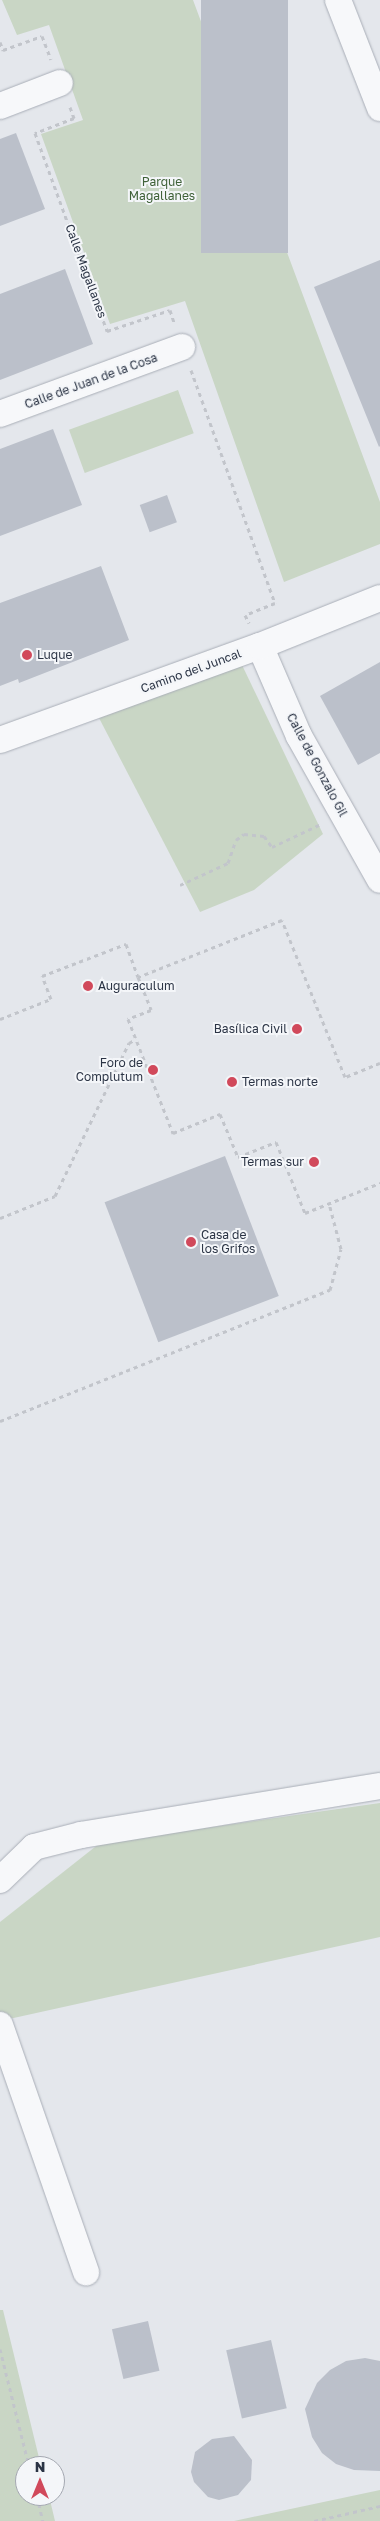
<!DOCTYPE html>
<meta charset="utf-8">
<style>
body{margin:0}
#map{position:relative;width:380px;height:2521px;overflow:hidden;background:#e4e7ec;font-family:"Golos Text",sans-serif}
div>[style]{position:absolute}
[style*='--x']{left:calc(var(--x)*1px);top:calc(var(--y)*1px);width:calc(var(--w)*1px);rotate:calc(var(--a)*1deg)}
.green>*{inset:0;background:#c9d6c5;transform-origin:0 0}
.building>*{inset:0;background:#bbc0ca;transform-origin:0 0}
.path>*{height:3px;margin-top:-1.5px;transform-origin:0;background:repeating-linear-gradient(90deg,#c2c5cb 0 4px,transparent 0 8px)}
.roads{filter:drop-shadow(0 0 1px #a9aeb7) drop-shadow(0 0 1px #a9aeb7)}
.street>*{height:26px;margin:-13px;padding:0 13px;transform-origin:13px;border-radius:13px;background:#f7f8fa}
.dots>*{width:14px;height:14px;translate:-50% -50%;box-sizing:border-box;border:2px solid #f4f6f9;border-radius:50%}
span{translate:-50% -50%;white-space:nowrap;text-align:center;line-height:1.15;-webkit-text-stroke:4px #f4f6f9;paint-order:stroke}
.park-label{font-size:12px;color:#3f6138}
.street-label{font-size:12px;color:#2b3445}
.poi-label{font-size:12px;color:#2b3445}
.left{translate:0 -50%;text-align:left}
.right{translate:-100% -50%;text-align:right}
.north{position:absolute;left:15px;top:2456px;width:50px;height:50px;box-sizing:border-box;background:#f4f6f9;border:1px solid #a4a8b1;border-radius:50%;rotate:0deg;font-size:14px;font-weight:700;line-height:20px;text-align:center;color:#2b3445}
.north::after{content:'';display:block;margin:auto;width:18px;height:22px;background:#d1495b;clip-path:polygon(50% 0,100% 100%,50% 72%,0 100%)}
</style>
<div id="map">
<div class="green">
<div style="clip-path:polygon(2px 0,193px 0,380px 502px,380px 544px,284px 582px,185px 301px,110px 324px,41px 134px,83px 120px,49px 25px,17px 35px)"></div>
<div style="left:178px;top:390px;width:46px;height:116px;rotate:70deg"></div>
<div style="clip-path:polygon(242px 665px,323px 834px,254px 890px,200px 912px,99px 718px)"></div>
<div style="clip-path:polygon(380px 1803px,380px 1937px,0 2021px,0 1922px,100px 1843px)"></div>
<div style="clip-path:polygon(0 2310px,3px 2310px,41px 2466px,25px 2466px,25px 2496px,49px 2496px,55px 2521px,0 2521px)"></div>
<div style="clip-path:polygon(380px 2490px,380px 2521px,234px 2521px)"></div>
</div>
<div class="building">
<div style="left:201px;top:0;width:87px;height:253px"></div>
<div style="clip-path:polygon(16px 133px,45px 209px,0 226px,0 139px)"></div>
<div style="clip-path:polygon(380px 260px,380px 446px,379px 447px,314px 287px)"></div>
<div style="clip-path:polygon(65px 269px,93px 344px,0 380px,0 294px)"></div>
<div style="clip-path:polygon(53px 429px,82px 505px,0 536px,0 449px)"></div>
<div style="left:167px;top:495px;width:29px;height:29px;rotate:70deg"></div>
<div style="clip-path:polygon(101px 566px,129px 640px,19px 683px,18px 679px,0 686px,0 603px)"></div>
<div style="clip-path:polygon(380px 662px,380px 753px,358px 765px,320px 696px)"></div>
<div style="left:225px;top:1156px;width:150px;height:129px;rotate:69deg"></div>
<div style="left:148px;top:2321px;width:51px;height:37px;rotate:77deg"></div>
<div style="left:271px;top:2340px;width:70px;height:46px;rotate:77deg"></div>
<div style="clip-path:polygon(365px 2358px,380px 2361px,380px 2471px,354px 2470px,336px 2464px,322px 2453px,312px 2437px,305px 2409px,317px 2383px,330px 2370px,346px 2361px)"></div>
<div style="clip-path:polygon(234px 2436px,252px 2460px,251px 2480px,238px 2495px,219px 2500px,208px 2497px,194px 2482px,191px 2472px,195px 2452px,212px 2439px)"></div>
</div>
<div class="path">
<div style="--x:0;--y:42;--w:9;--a:69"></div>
<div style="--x:3;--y:50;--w:41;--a:-19.7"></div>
<div style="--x:42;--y:36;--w:25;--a:69"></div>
<div style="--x:70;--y:107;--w:12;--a:70"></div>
<div style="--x:74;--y:118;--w:42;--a:159"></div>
<div style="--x:35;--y:133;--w:211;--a:70"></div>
<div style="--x:107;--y:331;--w:66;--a:-18.4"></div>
<div style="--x:170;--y:310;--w:13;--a:72"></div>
<div style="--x:191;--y:370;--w:248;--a:70.2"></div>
<div style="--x:275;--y:603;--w:32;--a:158"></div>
<div style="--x:245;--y:615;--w:9;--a:63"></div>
<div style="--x:180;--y:885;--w:53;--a:-24.6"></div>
<div style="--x:228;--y:863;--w:24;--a:-71"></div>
<div style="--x:236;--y:840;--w:10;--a:-37"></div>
<div style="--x:244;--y:834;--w:20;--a:6"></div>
<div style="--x:264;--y:836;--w:14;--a:54"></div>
<div style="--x:272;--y:847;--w:52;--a:-25.1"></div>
<div style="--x:0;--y:1019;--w:55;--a:-21.4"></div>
<div style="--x:51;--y:999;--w:25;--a:-111"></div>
<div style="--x:42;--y:976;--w:90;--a:-20.9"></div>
<div style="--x:126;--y:944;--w:35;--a:70"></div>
<div style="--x:380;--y:1063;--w:38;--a:158"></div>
<div style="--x:345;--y:1077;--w:169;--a:-111.9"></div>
<div style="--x:282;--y:920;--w:155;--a:158.4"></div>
<div style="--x:138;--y:977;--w:35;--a:68"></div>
<div style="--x:151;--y:1010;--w:25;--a:159"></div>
<div style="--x:128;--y:1019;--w:123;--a:68.5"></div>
<div style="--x:173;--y:1133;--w:51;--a:-22"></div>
<div style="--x:220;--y:1114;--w:47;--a:67.3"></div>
<div style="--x:238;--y:1157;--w:41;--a:-21.5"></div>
<div style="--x:276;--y:1142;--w:77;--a:67.8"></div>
<div style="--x:305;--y:1213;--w:81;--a:-21.8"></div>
<div style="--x:0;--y:1218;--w:59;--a:-21.8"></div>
<div style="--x:55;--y:1196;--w:170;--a:-64.2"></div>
<div style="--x:129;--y:1043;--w:8;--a:-30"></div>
<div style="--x:0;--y:1421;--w:355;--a:-21.7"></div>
<div style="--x:330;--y:1290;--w:42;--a:-75"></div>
<div style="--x:341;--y:1249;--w:48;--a:-104.6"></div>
<div style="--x:0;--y:2349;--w:121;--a:76.1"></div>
<div style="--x:37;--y:2496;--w:26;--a:77"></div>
<div style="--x:314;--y:2521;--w:68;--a:-12.8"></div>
</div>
<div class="roads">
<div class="street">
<div style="--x:338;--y:0;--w:116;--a:68.7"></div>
<div style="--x:0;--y:106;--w:64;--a:-21"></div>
<div style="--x:0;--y:414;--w:194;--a:-20.2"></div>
<div style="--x:260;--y:646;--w:98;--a:66.6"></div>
<div style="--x:299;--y:736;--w:165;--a:60.6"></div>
<div style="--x:0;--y:740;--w:276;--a:-19.9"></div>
<div style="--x:260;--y:646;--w:129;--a:-21.8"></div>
<div style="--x:0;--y:1880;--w:47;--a:-44.1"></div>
<div style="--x:34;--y:1847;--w:49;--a:-14.3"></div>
<div style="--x:81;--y:1835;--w:303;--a:-9.3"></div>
<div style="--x:0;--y:2025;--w:262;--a:70.8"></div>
</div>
</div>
<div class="dots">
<div style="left:27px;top:655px;background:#d1495b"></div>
<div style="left:88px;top:986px;background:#d1495b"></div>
<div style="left:297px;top:1029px;background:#d1495b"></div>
<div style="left:153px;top:1070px;background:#d1495b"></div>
<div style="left:232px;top:1082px;background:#d1495b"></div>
<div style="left:314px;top:1162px;background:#d1495b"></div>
<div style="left:191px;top:1242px;background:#d1495b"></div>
</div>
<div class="park-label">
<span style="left:162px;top:189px">Parque<br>Magallanes</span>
</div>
<div class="street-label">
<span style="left:86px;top:271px;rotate:70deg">Calle Magallanes</span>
<span style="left:91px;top:381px;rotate:-20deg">Calle de Juan de la Cosa</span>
<span style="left:191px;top:671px;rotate:-20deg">Camino del Juncal</span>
<span style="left:317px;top:765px;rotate:62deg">Calle de Gonzalo Gil</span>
</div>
<div class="poi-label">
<span class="left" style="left:37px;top:655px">Luque</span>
<span class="left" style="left:98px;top:986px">Auguraculum</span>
<span class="right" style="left:287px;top:1029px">Basílica Civil</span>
<span class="right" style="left:143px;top:1070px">Foro de<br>Complutum</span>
<span class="left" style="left:242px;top:1082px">Termas norte</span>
<span class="right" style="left:304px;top:1162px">Termas sur</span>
<span class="left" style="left:201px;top:1242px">Casa de<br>los Grifos</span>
</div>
<div class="north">N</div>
</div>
